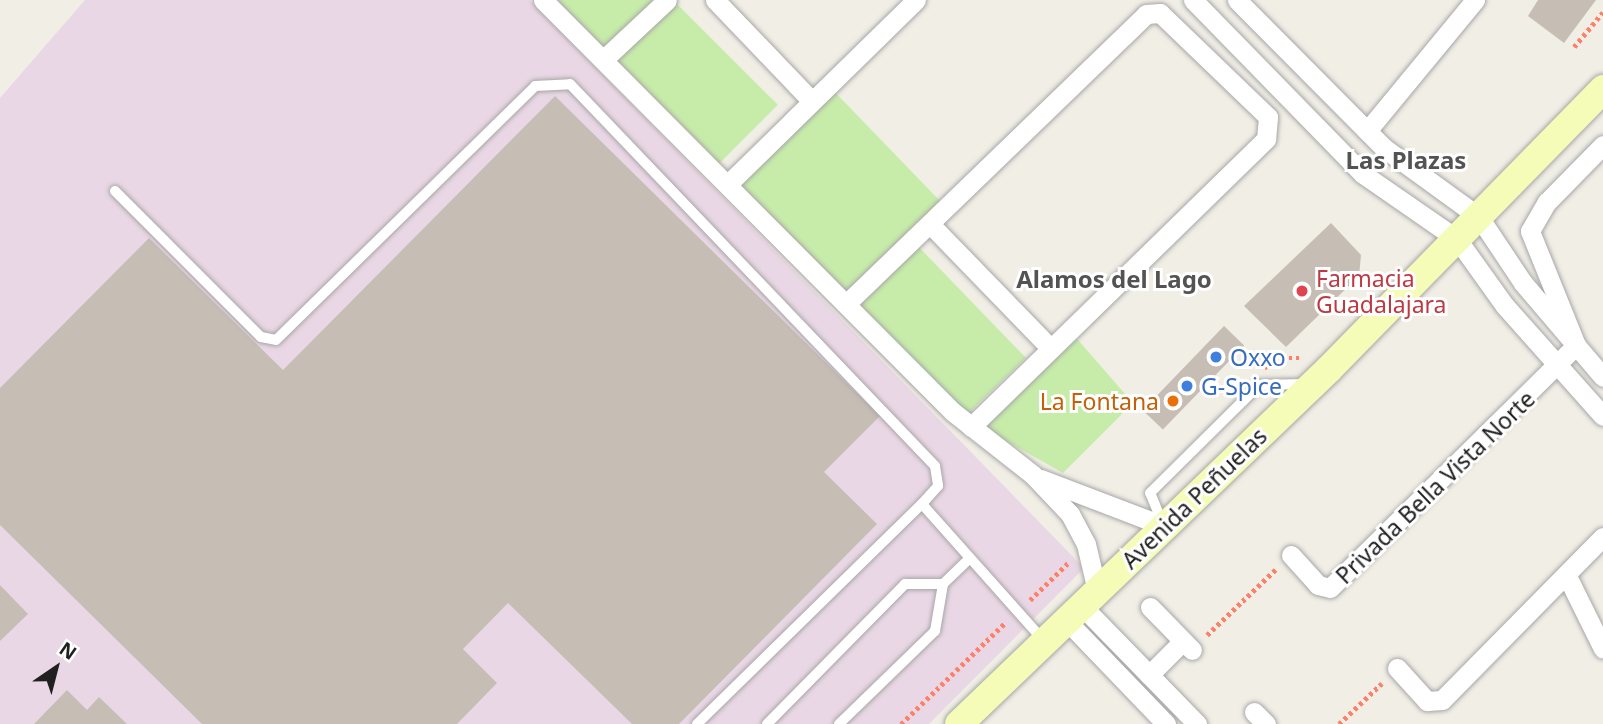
<!DOCTYPE html>
<meta charset="utf-8">
<style>
body{margin:0}
#map{position:relative;width:1603px;height:724px;overflow:hidden;background:#f1eee6;font-family:"Noto Sans",sans-serif}
div>[style]{position:absolute}
[style*='--x']{left:calc(var(--x)*1px);top:calc(var(--y)*1px);width:calc(var(--w)*1px);rotate:calc(var(--a)*1deg)}
.industrial>*{inset:0;background:#ead7e5}
.grass>*{inset:0;background:#c7ecaa;transform-origin:0 0}
.building>*{inset:0;background:#c6bdb5;transform-origin:0 0}
.path>*{height:4.5px;margin-top:-2.25px;transform-origin:0;background:repeating-linear-gradient(90deg,#ff8068 0 3.5px,transparent 0 7px)}
.roads{filter:drop-shadow(0 0 2px #a7a7a7) drop-shadow(0 0 2px #a7a7a7)}
.lane>*{height:10px;margin:-5px;padding:0 5px;transform-origin:5px;border-radius:5px;background:#fff}
.street>*{height:19px;margin:-9.5px;padding:0 9.5px;transform-origin:9.5px;border-radius:9.5px;background:#fff}
.secondary>*{height:28px;margin:-14px;padding:0 14px;transform-origin:14px;border-radius:14px;background:#f5fcb8}
.dots>*{width:19px;height:19px;translate:-50% -50%;box-sizing:border-box;border:4px solid #fff;border-radius:50%}
span{translate:-50% -50%;white-space:nowrap;text-align:center;line-height:1.15;-webkit-text-stroke:6px #fff;paint-order:stroke}
.health-label{font-size:23px;color:#be3a42}
.left{translate:0 -50%;text-align:left}
.shop-label{font-size:23px;color:#366cbe}
.food-label{font-size:23px;color:#c56008}
.right{translate:-100% -50%;text-align:right}
.street-label{font-size:23px;color:#202020}
.neighbourhood-label{font-size:24px;color:#535353;font-weight:700}
.north{position:absolute;left:21px;top:633px;width:70px;height:70px;-webkit-text-stroke:5px #fff;paint-order:stroke;rotate:35deg;font-size:19px;font-weight:700;line-height:28px;text-align:center;color:#202020}
.north::after{content:'';display:block;margin:auto;width:24px;height:32px;background:#202020;clip-path:polygon(50% 0,100% 100%,50% 72%,0 100%)}
</style>
<div id="map">
<div class="industrial">
<div style="clip-path:polygon(85px 0,530px 0,1084px 568px,929px 724px,0 724px,0 98px)"></div>
</div>
<div class="grass">
<div style="clip-path:polygon(547px 0,675px 0,611px 59px)"></div>
<div style="left:676px;top:3px;width:144px;height:85px;rotate:45deg"></div>
<div style="left:830px;top:87px;width:165px;height:138px;rotate:46deg"></div>
<div style="left:914px;top:242px;width:161px;height:86px;rotate:46deg"></div>
<div style="clip-path:polygon(1072px 333px,1133px 403px,1063px 473px,980px 426px)"></div>
</div>
<div class="building">
<div style="clip-path:polygon(1538px 0,1596px 0,1564px 43px,1528px 16px)"></div>
<div style="clip-path:polygon(555px 96px,880px 416px,824px 472px,877px 524px,679px 724px,632px 724px,508px 603px,463px 649px,497px 683px,457px 724px,202px 724px,0 525px,0 388px,149px 238px,283px 370px)"></div>
<div style="clip-path:polygon(1331px 223px,1361px 255px,1359px 276px,1286px 347px,1244px 306px)"></div>
<div style="left:1224px;top:326px;width:28px;height:117px;rotate:44deg"></div>
<div style="clip-path:polygon(0 585px,28px 614px,0 641px)"></div>
<div style="clip-path:polygon(67px 690px,87px 710px,99px 697px,127px 724px,34px 724px)"></div>
</div>
<div class="path">
<div style="--x:1574;--y:47;--w:45;--a:-50.4"></div>
<div style="--x:1264;--y:368;--w:15;--a:-42"></div>
<div style="--x:1275;--y:358;--w:28;--a:0"></div>
<div style="--x:1030;--y:600;--w:54;--a:-44.3"></div>
<div style="--x:1207;--y:635;--w:97;--a:-43.7"></div>
<div style="--x:901;--y:724;--w:146;--a:-44.2"></div>
<div style="--x:1339;--y:724;--w:59;--a:-43.6"></div>
</div>
<div class="roads">
<div class="lane">
<div style="--x:115;--y:191;--w:206;--a:45"></div>
<div style="--x:261;--y:337;--w:15;--a:11"></div>
<div style="--x:276;--y:340;--w:363;--a:-44.4"></div>
<div style="--x:535;--y:86;--w:35;--a:-3"></div>
<div style="--x:570;--y:84;--w:528;--a:46.3"></div>
<div style="--x:935;--y:466;--w:20;--a:81"></div>
<div style="--x:938;--y:486;--w:24;--a:132"></div>
<div style="--x:1162;--y:522;--w:31;--a:-112"></div>
<div style="--x:1150;--y:493;--w:153;--a:-44.7"></div>
<div style="--x:1259;--y:385;--w:46;--a:-1.2"></div>
<div style="--x:697;--y:724;--w:315;--a:-44.4"></div>
<div style="--x:922;--y:504;--w:183;--a:48.3"></div>
<div style="--x:767;--y:724;--w:197;--a:-45.4"></div>
<div style="--x:905;--y:584;--w:38;--a:0"></div>
<div style="--x:839;--y:724;--w:134;--a:-44.1"></div>
<div style="--x:935;--y:631;--w:48;--a:-80.3"></div>
<div style="--x:943;--y:584;--w:37;--a:-44"></div>
</div>
<div class="street">
<div style="--x:543;--y:0;--w:581;--a:45.14"></div>
<div style="--x:953;--y:412;--w:102;--a:38.2"></div>
<div style="--x:1033;--y:475;--w:54;--a:46.5"></div>
<div style="--x:1070;--y:514;--w:34;--a:62"></div>
<div style="--x:1086;--y:544;--w:48;--a:76.8"></div>
<div style="--x:715;--y:0;--w:139;--a:46.2"></div>
<div style="--x:1193;--y:0;--w:243;--a:45.7"></div>
<div style="--x:1363;--y:174;--w:114;--a:34.7"></div>
<div style="--x:1457;--y:239;--w:82;--a:54.4"></div>
<div style="--x:1505;--y:306;--w:147;--a:48.3"></div>
<div style="--x:1237;--y:0;--w:209;--a:45.2"></div>
<div style="--x:1384;--y:148;--w:117;--a:36"></div>
<div style="--x:1479;--y:217;--w:79;--a:56.3"></div>
<div style="--x:1523;--y:283;--w:123;--a:49.6"></div>
<div style="--x:604;--y:59;--w:86;--a:-43.1"></div>
<div style="--x:1367;--y:131;--w:170;--a:-50.5"></div>
<div style="--x:728;--y:184;--w:263;--a:-44.4"></div>
<div style="--x:930;--y:224;--w:173;--a:45.9"></div>
<div style="--x:846;--y:304;--w:417;--a:-44"></div>
<div style="--x:1146;--y:14;--w:14;--a:-4"></div>
<div style="--x:1160;--y:13;--w:150;--a:43.9"></div>
<div style="--x:1268;--y:117;--w:22;--a:95"></div>
<div style="--x:1266;--y:139;--w:412;--a:135.7"></div>
<div style="--x:1041;--y:479;--w:132;--a:20.9"></div>
<div style="--x:1291;--y:555;--w:40;--a:48"></div>
<div style="--x:1318;--y:585;--w:12;--a:14"></div>
<div style="--x:1330;--y:588;--w:346;--a:-44.6"></div>
<div style="--x:1576;--y:345;--w:123;--a:-112"></div>
<div style="--x:1530;--y:231;--w:34;--a:-60"></div>
<div style="--x:1547;--y:202;--w:80;--a:-45.5"></div>
<div style="--x:1567;--y:576;--w:81;--a:63.7"></div>
<div style="--x:1082;--y:606;--w:165;--a:45.7"></div>
<div style="--x:1150;--y:607;--w:60;--a:45.7"></div>
<div style="--x:1067;--y:621;--w:143;--a:46.1"></div>
<div style="--x:1397;--y:668;--w:45;--a:47.7"></div>
<div style="--x:1427;--y:701;--w:15;--a:-4"></div>
<div style="--x:1442;--y:700;--w:229;--a:-45.4"></div>
<div style="--x:1149;--y:675;--w:48;--a:-45"></div>
<div style="--x:1254;--y:712;--w:17;--a:45"></div>
</div>
<div class="secondary">
<div style="--x:959;--y:724;--w:513;--a:-43.81"></div>
<div style="--x:1329;--y:369;--w:392;--a:-45.6"></div>
</div>
</div>
<div class="dots">
<div style="left:1302px;top:291px;background:#e0444e"></div>
<div style="left:1216px;top:357px;background:#3f7fe0"></div>
<div style="left:1187px;top:386px;background:#3f7fe0"></div>
<div style="left:1173px;top:401px;background:#e8710a"></div>
</div>
<div class="health-label">
<span class="left" style="left:1316px;top:291px">Farmacia<br>Guadalajara</span>
</div>
<div class="shop-label">
<span class="left" style="left:1230px;top:357px">Oxxo</span>
<span class="left" style="left:1201px;top:386px">G-Spice</span>
</div>
<div class="food-label">
<span class="right" style="left:1159px;top:401px">La Fontana</span>
</div>
<div class="street-label">
<span style="left:1435px;top:487px;rotate:-44deg">Privada Bella Vista Norte</span>
<span style="left:1194px;top:498px;rotate:-44deg">Avenida Peñuelas</span>
</div>
<div class="neighbourhood-label">
<span style="left:1406px;top:160px">Las Plazas</span>
<span style="left:1114px;top:279px">Alamos del Lago</span>
</div>
<div class="north">N</div>
</div>
